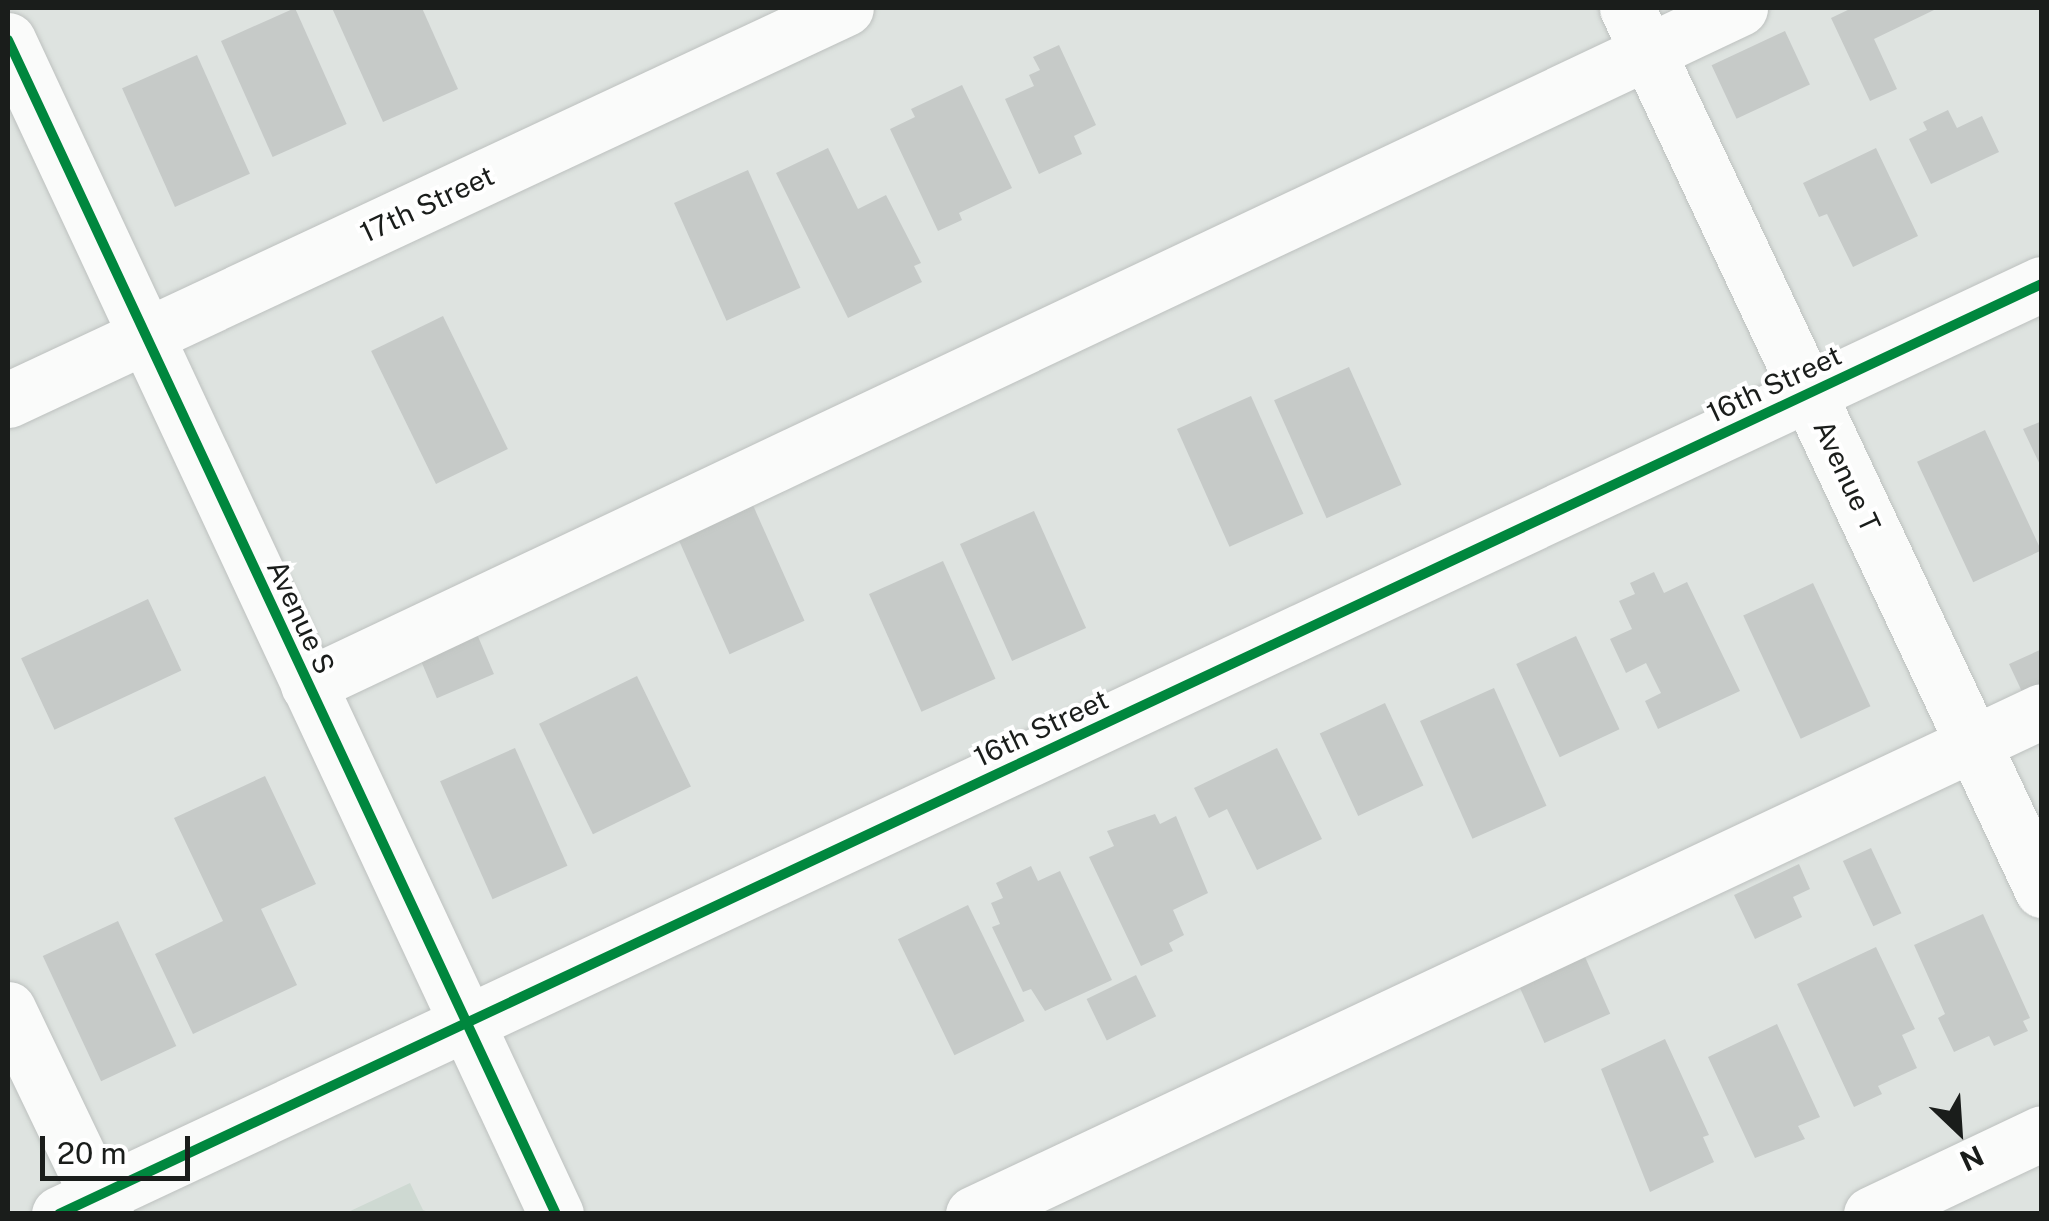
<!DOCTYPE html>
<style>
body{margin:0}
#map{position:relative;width:2049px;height:1221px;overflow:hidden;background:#dee3e0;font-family:"Public Sans",sans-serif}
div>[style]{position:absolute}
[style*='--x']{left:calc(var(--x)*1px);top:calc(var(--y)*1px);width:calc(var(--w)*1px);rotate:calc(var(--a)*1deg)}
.built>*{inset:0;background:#ced9d2}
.building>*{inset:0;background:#c6cac8;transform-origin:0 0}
.roads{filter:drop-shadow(0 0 2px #bdc1bf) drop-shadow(0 0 2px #bdc1bf)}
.minor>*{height:55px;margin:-27.5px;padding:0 27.5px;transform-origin:27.5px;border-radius:27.5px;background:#fafbfa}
.cycleway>*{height:10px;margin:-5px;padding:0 5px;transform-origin:5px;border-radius:5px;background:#00873e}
span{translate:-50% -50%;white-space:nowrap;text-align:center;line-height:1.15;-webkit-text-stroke:8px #fff;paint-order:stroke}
.street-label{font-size:28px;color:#1a1d1b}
.frame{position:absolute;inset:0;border:10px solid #1a1d1b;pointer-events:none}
.north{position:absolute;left:1909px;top:1081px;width:100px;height:100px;-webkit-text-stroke:8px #fff;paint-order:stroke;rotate:155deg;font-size:28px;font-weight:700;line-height:40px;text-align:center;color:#1a1d1b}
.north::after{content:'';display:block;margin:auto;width:35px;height:45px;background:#1a1d1b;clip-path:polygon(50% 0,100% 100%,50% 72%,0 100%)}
.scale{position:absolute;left:40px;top:1136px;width:150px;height:45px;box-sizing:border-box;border:5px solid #1a1d1b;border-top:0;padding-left:12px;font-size:30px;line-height:35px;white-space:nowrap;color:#1a1d1b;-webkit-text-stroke:8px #fff;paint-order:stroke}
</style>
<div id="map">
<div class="built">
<div style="clip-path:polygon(410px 1183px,423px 1210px,431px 1213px,346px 1213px)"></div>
</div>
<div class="building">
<div style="left:295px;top:8px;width:127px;height:81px;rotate:66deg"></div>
<div style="clip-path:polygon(332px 8px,422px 8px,458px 89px,383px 122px)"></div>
<div style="clip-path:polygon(1852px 8px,1934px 10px,1874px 39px,1897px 89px,1870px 101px,1831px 18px)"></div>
<div style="left:1785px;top:31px;width:59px;height:81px;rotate:65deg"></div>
<div style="clip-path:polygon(1059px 45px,1096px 125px,1074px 136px,1082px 154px,1039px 174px,1005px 99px,1034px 86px,1029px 75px,1040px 70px,1033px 57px)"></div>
<div style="left:197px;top:55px;width:130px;height:82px;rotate:66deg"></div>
<div style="clip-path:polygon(962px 85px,1012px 188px,959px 213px,962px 220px,938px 231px,890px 129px,915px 117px,911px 109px)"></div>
<div style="clip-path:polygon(1948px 110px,1957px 128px,1982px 116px,1999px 152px,1931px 184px,1909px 139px,1927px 130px,1923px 122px)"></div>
<div style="clip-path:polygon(828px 148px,858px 209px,886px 195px,921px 263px,914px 266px,922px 282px,848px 318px,776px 173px)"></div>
<div style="clip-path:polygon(1876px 148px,1918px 236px,1853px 267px,1827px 214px,1819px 217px,1803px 183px)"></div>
<div style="left:748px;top:170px;width:129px;height:81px;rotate:66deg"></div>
<div style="left:443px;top:316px;width:148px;height:80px;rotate:64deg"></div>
<div style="left:1349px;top:367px;width:129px;height:82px;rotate:66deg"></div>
<div style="left:1251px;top:396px;width:129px;height:81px;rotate:66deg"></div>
<div style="clip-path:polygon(2042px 421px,2042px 469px,2023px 429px)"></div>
<div style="left:1985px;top:430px;width:133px;height:75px;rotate:65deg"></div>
<div style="left:752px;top:503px;width:129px;height:82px;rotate:66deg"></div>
<div style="left:1034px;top:511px;width:128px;height:81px;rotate:66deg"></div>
<div style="left:943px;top:561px;width:129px;height:81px;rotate:66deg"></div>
<div style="clip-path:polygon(1654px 572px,1664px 593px,1687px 582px,1740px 691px,1658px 729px,1645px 701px,1661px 693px,1646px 663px,1626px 673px,1610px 639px,1632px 629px,1619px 601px,1635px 594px,1630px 583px)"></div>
<div style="left:1813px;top:583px;width:136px;height:77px;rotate:65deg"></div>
<div style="left:148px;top:599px;width:79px;height:140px;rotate:65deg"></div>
<div style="left:474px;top:627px;width:51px;height:62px;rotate:67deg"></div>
<div style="left:1576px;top:636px;width:103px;height:66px;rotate:65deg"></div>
<div style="clip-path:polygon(2042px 649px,2042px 690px,2025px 698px,2009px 664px)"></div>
<div style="left:637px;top:676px;width:123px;height:109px;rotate:64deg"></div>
<div style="left:1494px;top:688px;width:129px;height:81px;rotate:66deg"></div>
<div style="left:1385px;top:703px;width:91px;height:72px;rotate:65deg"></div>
<div style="left:515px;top:748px;width:129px;height:82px;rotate:66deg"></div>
<div style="clip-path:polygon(1277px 748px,1322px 839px,1257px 870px,1227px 809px,1209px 818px,1194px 788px)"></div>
<div style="clip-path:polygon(265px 776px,316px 884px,261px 909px,297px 985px,193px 1034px,155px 954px,223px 921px,174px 818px)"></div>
<div style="clip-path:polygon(1155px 814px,1160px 824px,1176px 816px,1208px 893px,1173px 910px,1184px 935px,1169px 943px,1173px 951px,1141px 966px,1089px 857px,1114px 846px,1107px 831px)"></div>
<div style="left:1871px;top:848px;width:72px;height:31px;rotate:65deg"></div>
<div style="clip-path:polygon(1799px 864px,1810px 889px,1793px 897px,1802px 917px,1755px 939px,1734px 895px)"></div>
<div style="clip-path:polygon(1031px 866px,1038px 881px,1060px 871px,1112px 980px,1045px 1011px,1031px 989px,1023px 992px,992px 927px,1000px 924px,991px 903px,1003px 898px,996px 883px)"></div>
<div style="left:968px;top:905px;width:129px;height:78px;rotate:64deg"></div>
<div style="clip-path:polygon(1983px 914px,2030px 1018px,2023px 1021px,2028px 1031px,1994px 1046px,1989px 1036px,1954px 1052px,1938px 1018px,1945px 1014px,1914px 945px)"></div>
<div style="left:118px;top:921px;width:138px;height:83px;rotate:65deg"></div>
<div style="clip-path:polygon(1876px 947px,1915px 1029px,1902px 1035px,1917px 1068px,1878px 1086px,1882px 1094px,1854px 1107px,1797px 984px)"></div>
<div style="left:1585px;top:957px;width:62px;height:72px;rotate:66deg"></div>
<div style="left:1136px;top:975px;width:46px;height:55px;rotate:64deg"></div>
<div style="clip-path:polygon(1777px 1024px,1820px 1117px,1798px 1126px,1805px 1139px,1755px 1158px,1708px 1057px)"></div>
<div style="clip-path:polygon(1665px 1039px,1709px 1135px,1703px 1137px,1714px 1162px,1650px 1192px,1601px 1069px)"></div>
</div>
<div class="roads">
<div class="minor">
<div style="--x:1627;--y:8;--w:975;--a:64.8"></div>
<div style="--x:8;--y:40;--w:1296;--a:64.98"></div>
<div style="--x:8;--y:400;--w:925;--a:-25.07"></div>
<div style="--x:308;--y:685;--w:1584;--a:-25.3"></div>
<div style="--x:8;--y:1009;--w:227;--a:64.4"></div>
<div style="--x:59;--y:1214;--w:2190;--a:-25.13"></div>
<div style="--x:973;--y:1214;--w:1181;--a:-25.2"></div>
<div style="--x:1871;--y:1214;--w:189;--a:-25.3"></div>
</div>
</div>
<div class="cycleway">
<div style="--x:8;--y:40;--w:1296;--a:64.98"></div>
<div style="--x:59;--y:1214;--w:2190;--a:-25.13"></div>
</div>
<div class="street-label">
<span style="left:427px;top:204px;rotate:-25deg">17th Street</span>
<span style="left:1774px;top:384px;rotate:-25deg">16th Street</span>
<span style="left:1847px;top:476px;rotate:65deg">Avenue T</span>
<span style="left:301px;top:617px;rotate:65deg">Avenue S</span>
<span style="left:1041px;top:728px;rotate:-25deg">16th Street</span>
</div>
<div class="frame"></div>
<div class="north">N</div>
<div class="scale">20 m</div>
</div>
